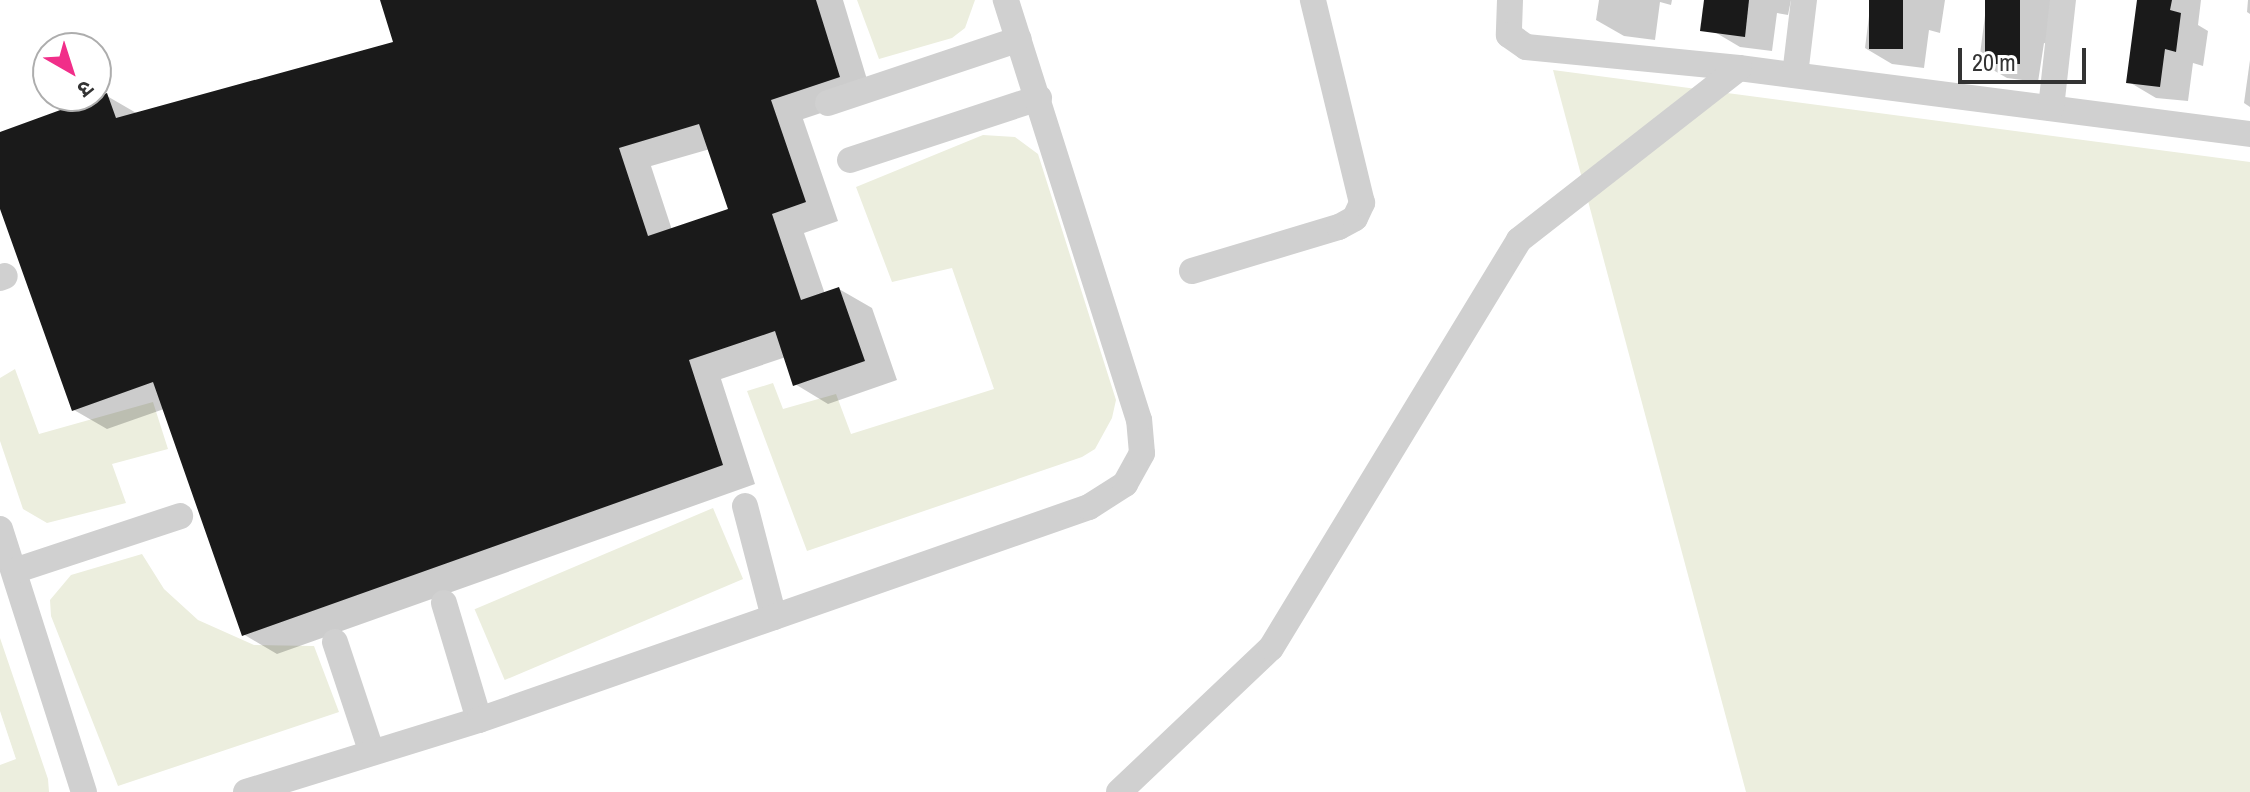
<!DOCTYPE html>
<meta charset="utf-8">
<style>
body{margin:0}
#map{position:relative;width:2250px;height:792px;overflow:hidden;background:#fff;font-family:"Archivo Narrow","Noto Sans Devanagari",sans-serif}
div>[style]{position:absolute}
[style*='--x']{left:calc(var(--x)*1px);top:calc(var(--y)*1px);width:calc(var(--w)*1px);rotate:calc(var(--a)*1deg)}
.green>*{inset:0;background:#eceede;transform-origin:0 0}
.shadow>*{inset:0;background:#0003}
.building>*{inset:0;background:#1a1a1a;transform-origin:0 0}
.lane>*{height:26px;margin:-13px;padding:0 13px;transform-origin:13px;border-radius:13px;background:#d0d0d0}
span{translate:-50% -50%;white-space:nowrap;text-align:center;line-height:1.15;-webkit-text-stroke:8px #fff;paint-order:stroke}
.north{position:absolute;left:32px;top:32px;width:80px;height:80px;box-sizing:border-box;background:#fff;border:2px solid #adadad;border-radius:50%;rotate:141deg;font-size:22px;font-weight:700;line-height:32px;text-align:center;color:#333}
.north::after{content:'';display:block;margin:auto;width:28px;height:36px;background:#f12e89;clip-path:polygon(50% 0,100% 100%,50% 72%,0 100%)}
.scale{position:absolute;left:1958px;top:48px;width:128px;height:36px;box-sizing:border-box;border:4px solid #333;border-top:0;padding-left:10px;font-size:24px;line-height:28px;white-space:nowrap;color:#333;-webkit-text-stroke:6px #fff;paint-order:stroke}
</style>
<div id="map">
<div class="green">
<div style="clip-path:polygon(857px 0,975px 0,965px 28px,952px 38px,879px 59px)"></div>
<div style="clip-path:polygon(1553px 70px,2250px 162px,2250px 792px,1746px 792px)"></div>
<div style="clip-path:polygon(983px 135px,1015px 137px,1038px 154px,1116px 400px,1112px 418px,1095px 449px,1082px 457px,807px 551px,747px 391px,773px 383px,783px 409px,836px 394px,851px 434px,994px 389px,952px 268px,892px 282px,856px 187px)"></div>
<div style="clip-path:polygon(15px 369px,39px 434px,153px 402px,168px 449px,112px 464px,126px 503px,47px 523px,23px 509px,0 441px,0 378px)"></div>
<div style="left:713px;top:508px;width:77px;height:259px;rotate:67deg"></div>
<div style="clip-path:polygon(142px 554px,164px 589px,198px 620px,254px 645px,314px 646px,339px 712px,118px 786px,51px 616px,50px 600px,71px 575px)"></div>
<div style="clip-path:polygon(0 638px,48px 779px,49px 792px,0 792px,0 765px,16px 759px,0 711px)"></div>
</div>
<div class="shadow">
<div style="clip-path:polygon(evenodd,383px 0,843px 0,872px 96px,803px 119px,838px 221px,804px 233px,825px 294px,839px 289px,872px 308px,897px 380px,828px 404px,795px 384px,786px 357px,721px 379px,755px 484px,277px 654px,243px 634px,164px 409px,107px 429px,74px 410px,0 203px,0 134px,107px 96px,138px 114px,396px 44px,383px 0,710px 149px,730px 210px,672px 230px,651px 166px,710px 149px)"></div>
<div style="clip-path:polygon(1599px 0,1672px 0,1671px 5px,1660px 2px,1655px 40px,1624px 36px,1596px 20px)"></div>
<div style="clip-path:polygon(1717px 0,1791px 0,1788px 15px,1777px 13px,1772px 51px,1740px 47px,1713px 31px)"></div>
<div style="clip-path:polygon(1871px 0,1945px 0,1940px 33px,1929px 30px,1924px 68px,1892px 64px,1865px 48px)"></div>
<div style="clip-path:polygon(1987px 0,2050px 0,2059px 11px,2055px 46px,2044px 43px,2038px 82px,2007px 78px,1979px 62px)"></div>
<div style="clip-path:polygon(2139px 0,2201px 0,2198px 25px,2208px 31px,2203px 66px,2193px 63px,2188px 101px,2156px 98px,2129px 82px)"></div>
<div style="clip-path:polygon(2248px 0,2250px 0,2250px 14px,2247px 12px)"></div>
<div style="clip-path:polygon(2250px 60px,2250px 107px,2244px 103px)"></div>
</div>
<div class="building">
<div style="clip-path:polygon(evenodd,380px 0,816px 0,840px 77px,771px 100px,806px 202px,772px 214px,801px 300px,839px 287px,865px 361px,793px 386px,775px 331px,689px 360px,723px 465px,242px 636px,153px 382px,72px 411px,0 209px,0 132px,107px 93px,116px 118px,393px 42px,380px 0,699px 124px,728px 209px,648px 236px,619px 148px,699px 124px)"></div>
<div style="clip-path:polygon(1704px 0,1749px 0,1745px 37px,1700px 31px)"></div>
<div style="left:1869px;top:0;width:34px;height:49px"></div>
<div style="left:1985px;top:0;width:35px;height:64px"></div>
<div style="clip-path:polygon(2137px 0,2172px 0,2170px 10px,2181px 13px,2176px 52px,2165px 49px,2160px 87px,2126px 83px)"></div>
</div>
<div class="lane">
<div style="--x:1510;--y:0;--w:35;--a:92"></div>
<div style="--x:1509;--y:35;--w:21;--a:35"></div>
<div style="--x:1526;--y:47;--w:214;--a:5.6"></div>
<div style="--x:1739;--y:68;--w:515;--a:7.36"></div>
<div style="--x:1795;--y:75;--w:76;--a:-83.2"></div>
<div style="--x:828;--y:103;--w:201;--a:-18.5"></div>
<div style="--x:2051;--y:108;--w:109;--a:-83.7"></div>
<div style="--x:850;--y:160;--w:199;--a:-18.2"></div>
<div style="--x:1192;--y:271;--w:153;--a:-16.7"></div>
<div style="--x:1339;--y:227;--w:18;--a:-29"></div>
<div style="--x:1355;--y:218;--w:17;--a:-65"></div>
<div style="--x:1362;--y:203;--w:209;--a:-103.6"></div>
<div style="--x:0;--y:278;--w:5;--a:-22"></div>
<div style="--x:745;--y:506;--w:115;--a:75.4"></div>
<div style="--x:0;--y:529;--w:276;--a:72.3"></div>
<div style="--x:14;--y:571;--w:175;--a:-18.3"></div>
<div style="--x:444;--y:603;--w:122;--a:73.3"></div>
<div style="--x:335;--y:642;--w:114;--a:71.6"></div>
<div style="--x:246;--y:792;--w:244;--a:-17.2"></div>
<div style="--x:479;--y:720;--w:646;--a:-19.25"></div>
<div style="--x:1089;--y:507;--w:43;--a:-32.6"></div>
<div style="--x:1125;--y:484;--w:35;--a:-61"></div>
<div style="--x:1142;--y:453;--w:33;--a:-95"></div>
<div style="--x:1139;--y:420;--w:441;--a:-107.6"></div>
<div style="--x:1119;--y:792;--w:209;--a:-43.5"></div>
<div style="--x:1271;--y:648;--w:477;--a:-58.7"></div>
<div style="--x:1519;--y:240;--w:279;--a:-38"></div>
</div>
<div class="north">उ</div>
<div class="scale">20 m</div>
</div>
